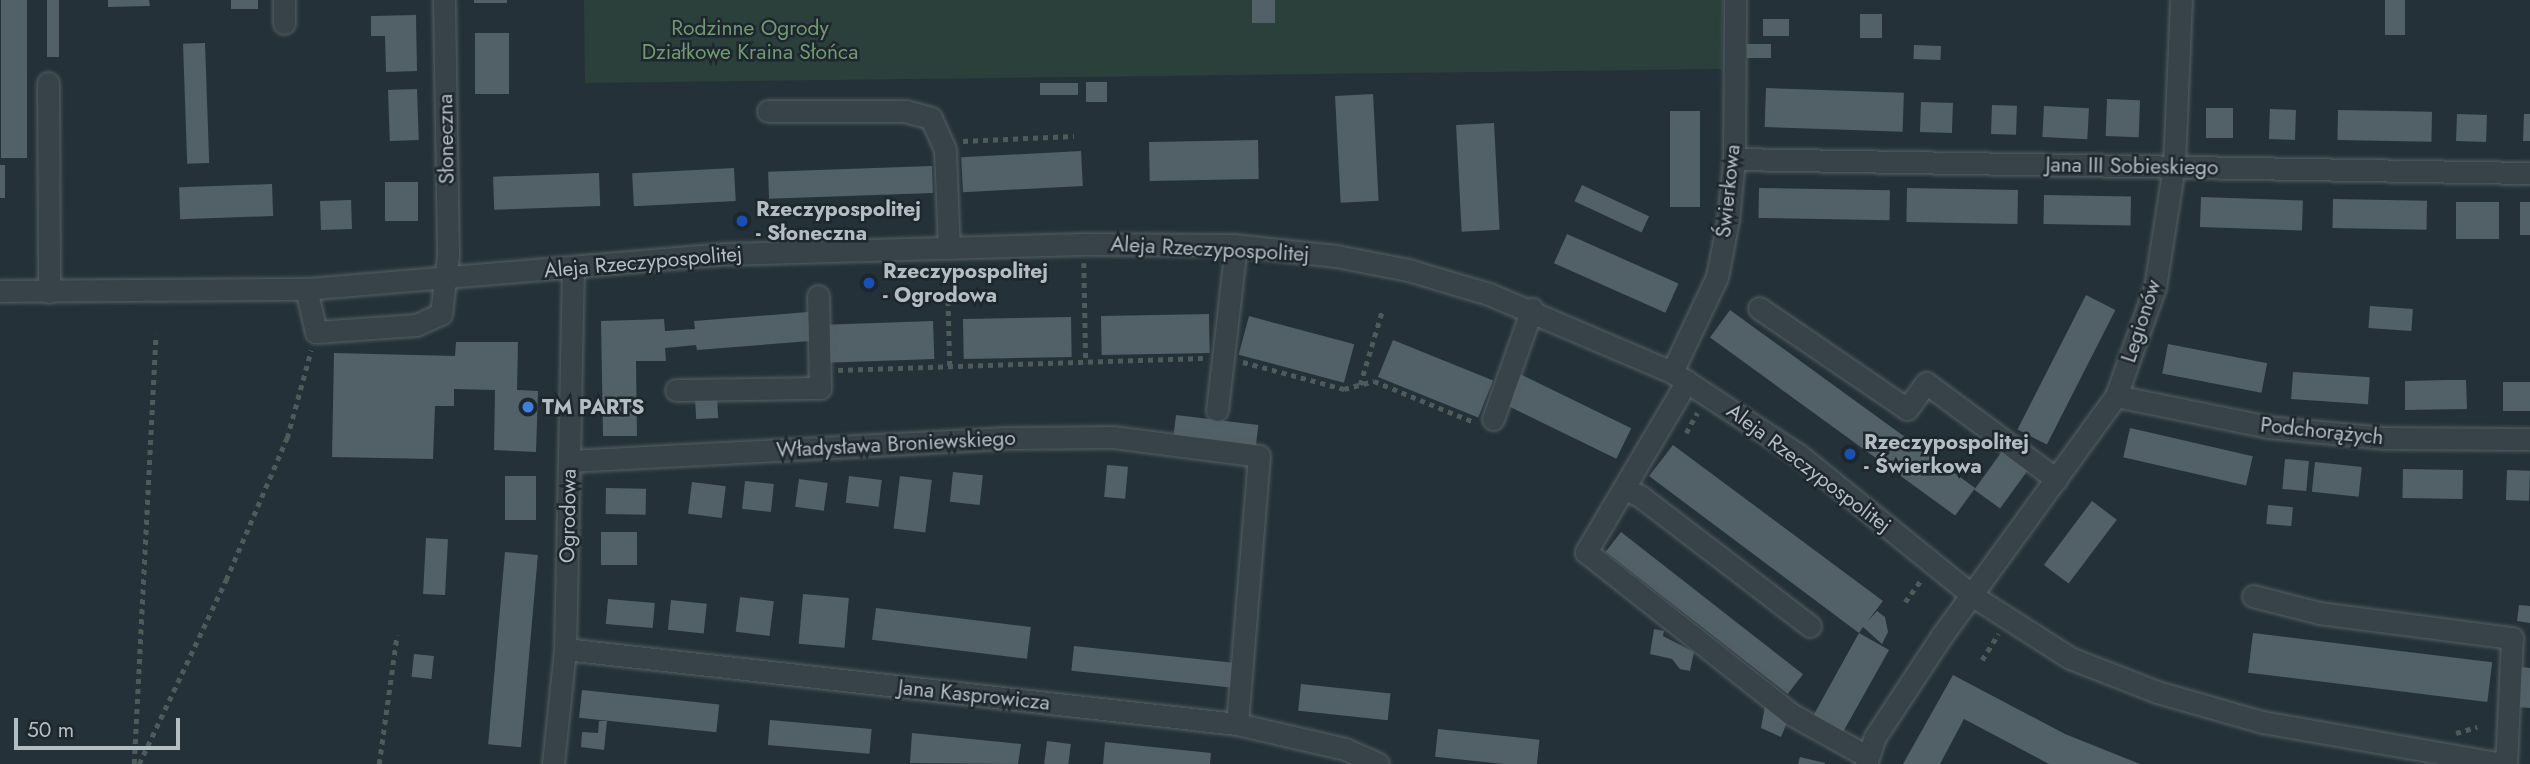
<!DOCTYPE html>
<meta charset="utf-8">
<style>
body{margin:0}
#map{position:relative;width:2530px;height:764px;overflow:hidden;background:#243138;font-family:Jost,sans-serif}
div>[style]{position:absolute}
[style*='--x']{left:calc(var(--x)*1px);top:calc(var(--y)*1px);width:calc(var(--w)*1px);rotate:calc(var(--a)*1deg)}
.green>*{inset:0;background:#2c403b}
.building>*{inset:0;background:#526068;transform-origin:0 0}
.path>*{height:4.5px;margin-top:-2.25px;transform-origin:0;background:repeating-linear-gradient(90deg,#4b5c5b 0 5px,transparent 0 10px)}
.roads{filter:drop-shadow(0 0 2px #566066) drop-shadow(0 0 2px #566066)}
.minor>*{height:21px;margin:-10.5px;padding:0 10.5px;transform-origin:10.5px;border-radius:10.5px;background:#384249}
.dots>*{width:19px;height:19px;translate:-50% -50%;box-sizing:border-box;border:4px solid #1d272d;border-radius:50%}
span{translate:-50% -50%;white-space:nowrap;text-align:center;line-height:1.15;-webkit-text-stroke:5px #1d272d;paint-order:stroke}
.park-label{font-size:21px;color:#739874}
.street-label{font-size:21px;color:#b3bdc4}
.poi-label{font-size:21px;color:#b3bdc4;font-weight:700}
.left{translate:0 -50%;text-align:left}
.scale{position:absolute;left:14px;top:718px;width:166px;height:32px;box-sizing:border-box;border:4px solid #b3bdc4;border-top:0;padding-left:9px;font-size:21px;line-height:24px;white-space:nowrap;color:#b3bdc4;-webkit-text-stroke:5px #1d272d;paint-order:stroke}
</style>
<div id="map">
<div class="green">
<div style="clip-path:polygon(584px 0,1723px 0,1722px 69px,585px 83px)"></div>
</div>
<div class="building">
<div style="left:1px;top:0;width:26px;height:158px"></div>
<div style="left:47px;top:0;width:12px;height:57px"></div>
<div style="clip-path:polygon(108px 0,149px 0,150px 6px,108px 7px)"></div>
<div style="left:231px;top:0;width:27px;height:9px"></div>
<div style="left:474px;top:0;width:33px;height:3px"></div>
<div style="left:1252px;top:0;width:23px;height:23px"></div>
<div style="left:2385px;top:0;width:20px;height:35px"></div>
<div style="left:1860px;top:14px;width:22px;height:24px"></div>
<div style="clip-path:polygon(416px 15px,417px 71px,386px 72px,385px 36px,371px 36px,371px 16px)"></div>
<div style="left:1763px;top:19px;width:26px;height:17px"></div>
<div style="left:475px;top:33px;width:34px;height:61px"></div>
<div style="left:205px;top:43px;width:120px;height:22px;rotate:88deg"></div>
<div style="left:1747px;top:44px;width:24px;height:14px"></div>
<div style="left:1914px;top:45px;width:27px;height:14px;rotate:2deg"></div>
<div style="left:1107px;top:82px;width:20px;height:21px;rotate:90deg"></div>
<div style="left:1040px;top:83px;width:38px;height:12px"></div>
<div style="left:1766px;top:88px;width:138px;height:39px;rotate:2deg"></div>
<div style="left:417px;top:89px;width:51px;height:29px;rotate:88deg"></div>
<div style="left:1373px;top:94px;width:107px;height:38px;rotate:87deg"></div>
<div style="left:2107px;top:99px;width:33px;height:37px;rotate:2deg"></div>
<div style="left:1921px;top:102px;width:32px;height:30px;rotate:2deg"></div>
<div style="left:1992px;top:105px;width:25px;height:29px;rotate:2deg"></div>
<div style="left:2044px;top:106px;width:45px;height:31px;rotate:3deg"></div>
<div style="left:2206px;top:108px;width:27px;height:30px"></div>
<div style="left:2270px;top:109px;width:26px;height:30px;rotate:2deg"></div>
<div style="left:2338px;top:110px;width:94px;height:30px;rotate:1deg"></div>
<div style="left:1670px;top:111px;width:30px;height:96px"></div>
<div style="left:2457px;top:114px;width:30px;height:27px;rotate:2deg"></div>
<div style="clip-path:polygon(2524px 114px,2530px 114px,2530px 141px,2523px 141px)"></div>
<div style="left:1494px;top:123px;width:107px;height:38px;rotate:87deg"></div>
<div style="left:1258px;top:140px;width:39px;height:109px;rotate:89deg"></div>
<div style="left:1081px;top:151px;width:35px;height:120px;rotate:87deg"></div>
<div style="left:0;top:165px;width:5px;height:33px"></div>
<div style="left:932px;top:166px;width:27px;height:164px;rotate:88deg"></div>
<div style="left:734px;top:168px;width:33px;height:102px;rotate:87deg"></div>
<div style="left:599px;top:173px;width:33px;height:106px;rotate:88deg"></div>
<div style="left:385px;top:182px;width:33px;height:39px"></div>
<div style="left:272px;top:184px;width:32px;height:93px;rotate:88deg"></div>
<div style="left:1582px;top:185px;width:74px;height:18px;rotate:25deg"></div>
<div style="left:1759px;top:188px;width:131px;height:30px;rotate:1deg"></div>
<div style="left:1907px;top:188px;width:111px;height:34px;rotate:1deg"></div>
<div style="left:2044px;top:195px;width:87px;height:29px;rotate:1deg"></div>
<div style="left:2201px;top:197px;width:102px;height:30px;rotate:2deg"></div>
<div style="left:2333px;top:199px;width:94px;height:29px;rotate:1deg"></div>
<div style="left:351px;top:200px;width:29px;height:31px;rotate:88deg"></div>
<div style="left:2456px;top:202px;width:43px;height:37px"></div>
<div style="left:2520px;top:202px;width:10px;height:33px"></div>
<div style="left:1567px;top:234px;width:122px;height:32px;rotate:24deg"></div>
<div style="left:2086px;top:295px;width:33px;height:151px;rotate:27deg"></div>
<div style="left:2370px;top:306px;width:43px;height:22px;rotate:4deg"></div>
<div style="left:1730px;top:310px;width:303px;height:34px;rotate:36deg"></div>
<div style="clip-path:polygon(808px 312px,810px 341px,697px 350px,696px 345px,665px 348px,666px 361px,636px 361px,637px 436px,603px 436px,601px 321px,664px 319px,665px 331px,695px 329px,694px 321px)"></div>
<div style="left:1209px;top:314px;width:39px;height:108px;rotate:89deg"></div>
<div style="left:1249px;top:316px;width:109px;height:40px;rotate:15deg"></div>
<div style="left:1071px;top:317px;width:40px;height:108px;rotate:89deg"></div>
<div style="left:933px;top:321px;width:38px;height:108px;rotate:88deg"></div>
<div style="left:1393px;top:340px;width:108px;height:40px;rotate:22deg"></div>
<div style="clip-path:polygon(456px 342px,518px 342px,517px 390px,538px 391px,536px 452px,494px 450px,495px 390px,454px 389px,454px 406px,435px 406px,433px 459px,332px 457px,334px 353px,455px 356px)"></div>
<div style="left:2168px;top:344px;width:101px;height:30px;rotate:11deg"></div>
<div style="left:2293px;top:372px;width:77px;height:27px;rotate:4deg"></div>
<div style="left:1518px;top:373px;width:126px;height:34px;rotate:26deg"></div>
<div style="clip-path:polygon(2446px 380px,2466px 380px,2467px 409px,2405px 410px,2405px 381px)"></div>
<div style="left:2530px;top:382px;width:29px;height:27px;rotate:90deg"></div>
<div style="left:717px;top:396px;width:22px;height:22px;rotate:87deg"></div>
<div style="left:1176px;top:415px;width:83px;height:20px;rotate:7deg"></div>
<div style="left:2130px;top:428px;width:126px;height:30px;rotate:13deg"></div>
<div style="clip-path:polygon(1673px 445px,1883px 601px,1867px 622px,1877px 611px,1885px 617px,1888px 632px,1882px 644px,1863px 627px,1859px 633px,1889px 650px,1843px 732px,1813px 716px,1859px 633px,1649px 476px)"></div>
<div style="left:2003px;top:450px;width:32px;height:49px;rotate:36deg"></div>
<div style="left:2285px;top:459px;width:24px;height:30px;rotate:5deg"></div>
<div style="left:2315px;top:462px;width:47px;height:30px;rotate:6deg"></div>
<div style="left:1107px;top:465px;width:21px;height:32px;rotate:5deg"></div>
<div style="left:2403px;top:469px;width:60px;height:29px;rotate:1deg"></div>
<div style="left:2507px;top:470px;width:23px;height:30px;rotate:2deg"></div>
<div style="left:953px;top:472px;width:30px;height:30px;rotate:6deg"></div>
<div style="left:505px;top:476px;width:31px;height:44px"></div>
<div style="left:849px;top:476px;width:33px;height:27px;rotate:7deg"></div>
<div style="left:900px;top:476px;width:32px;height:53px;rotate:7deg"></div>
<div style="left:799px;top:479px;width:29px;height:28px;rotate:8deg"></div>
<div style="left:745px;top:481px;width:29px;height:28px;rotate:6deg"></div>
<div style="left:692px;top:482px;width:34px;height:32px;rotate:7deg"></div>
<div style="left:606px;top:488px;width:40px;height:26px;rotate:1deg"></div>
<div style="left:2092px;top:501px;width:31px;height:80px;rotate:37deg"></div>
<div style="left:2268px;top:505px;width:25px;height:19px;rotate:5deg"></div>
<div style="left:637px;top:532px;width:33px;height:36px;rotate:90deg"></div>
<div style="left:1621px;top:532px;width:231px;height:25px;rotate:38deg"></div>
<div style="left:426px;top:538px;width:22px;height:56px;rotate:3deg"></div>
<div style="left:505px;top:552px;width:33px;height:193px;rotate:5deg"></div>
<div style="left:803px;top:594px;width:46px;height:50px;rotate:5deg"></div>
<div style="left:740px;top:597px;width:34px;height:35px;rotate:7deg"></div>
<div style="left:608px;top:599px;width:47px;height:25px;rotate:5deg"></div>
<div style="left:671px;top:600px;width:36px;height:30px;rotate:6deg"></div>
<div style="clip-path:polygon(2519px 605px,2530px 606px,2530px 623px,2517px 621px)"></div>
<div style="left:876px;top:608px;width:156px;height:32px;rotate:7deg"></div>
<div style="clip-path:polygon(1654px 629px,1664px 631px,1663px 636px,1694px 652px,1690px 671px,1680px 669px,1672px 659px,1650px 654px)"></div>
<div style="left:2253px;top:633px;width:241px;height:40px;rotate:7deg"></div>
<div style="left:1074px;top:646px;width:160px;height:25px;rotate:6deg"></div>
<div style="left:414px;top:654px;width:20px;height:23px;rotate:6deg"></div>
<div style="clip-path:polygon(2522px 667px,2530px 668px,2530px 708px,2518px 707px)"></div>
<div style="clip-path:polygon(1953px 675px,2065px 734px,2140px 764px,2049px 764px,1964px 719px,1940px 764px,1903px 764px)"></div>
<div style="left:1301px;top:684px;width:90px;height:27px;rotate:6deg"></div>
<div style="left:582px;top:690px;width:138px;height:28px;rotate:6deg"></div>
<div style="clip-path:polygon(1765px 706px,1788px 720px,1781px 737px,1761px 728px)"></div>
<div style="left:770px;top:720px;width:102px;height:25px;rotate:5deg"></div>
<div style="clip-path:polygon(599px 721px,607px 721px,604px 750px,581px 747px,582px 732px,598px 733px)"></div>
<div style="left:1438px;top:729px;width:102px;height:28px;rotate:6deg"></div>
<div style="clip-path:polygon(912px 733px,1021px 744px,1018px 764px,910px 763px)"></div>
<div style="left:1047px;top:741px;width:24px;height:23px;rotate:7deg"></div>
<div style="clip-path:polygon(1105px 742px,1211px 753px,1210px 764px,1103px 764px)"></div>
<div style="clip-path:polygon(1800px 757px,1825px 763px,1825px 764px,1798px 764px)"></div>
</div>
<div class="path">
<div style="--x:963;--y:141;--w:111;--a:-2.6"></div>
<div style="--x:1084;--y:263;--w:100;--a:88.9"></div>
<div style="--x:948;--y:291;--w:75;--a:88.5"></div>
<div style="--x:1243;--y:362;--w:105;--a:15"></div>
<div style="--x:1344;--y:389;--w:31;--a:-15"></div>
<div style="--x:1374;--y:381;--w:108;--a:22.3"></div>
<div style="--x:838;--y:370;--w:365;--a:-1.9"></div>
<div style="--x:1360;--y:385;--w:77;--a:-73.4"></div>
<div style="--x:1686;--y:433;--w:23;--a:-61"></div>
<div style="--x:1905;--y:602;--w:29;--a:-54"></div>
<div style="--x:1982;--y:660;--w:31;--a:-58"></div>
<div style="--x:2456;--y:733;--w:22;--a:-16"></div>
<div style="--x:134;--y:764;--w:430;--a:-87.1"></div>
<div style="--x:139;--y:764;--w:204;--a:-64.7"></div>
<div style="--x:226;--y:580;--w:155;--a:-66.8"></div>
<div style="--x:287;--y:438;--w:91;--a:-74.7"></div>
<div style="--x:379;--y:764;--w:130;--a:-82.1"></div>
</div>
<div class="roads">
<div class="minor">
<div style="--x:284;--y:0;--w:23;--a:90"></div>
<div style="--x:48;--y:83;--w:209;--a:89.7"></div>
<div style="--x:768;--y:111;--w:137;--a:0"></div>
<div style="--x:905;--y:111;--w:27;--a:15"></div>
<div style="--x:931;--y:118;--w:35;--a:66"></div>
<div style="--x:945;--y:150;--w:98;--a:87.7"></div>
<div style="--x:1734;--y:159;--w:796;--a:1.01"></div>
<div style="--x:306;--y:289;--w:44;--a:76.9"></div>
<div style="--x:316;--y:332;--w:100;--a:-4"></div>
<div style="--x:416;--y:325;--w:27;--a:-24"></div>
<div style="--x:441;--y:314;--w:59;--a:-83.2"></div>
<div style="--x:448;--y:255;--w:255;--a:-90.9"></div>
<div style="--x:0;--y:291;--w:306;--a:-0.4"></div>
<div style="--x:306;--y:289;--w:421;--a:-4.8"></div>
<div style="--x:726;--y:254;--w:358;--a:-1.6"></div>
<div style="--x:1084;--y:244;--w:149;--a:0.4"></div>
<div style="--x:1233;--y:245;--w:104;--a:6.1"></div>
<div style="--x:1336;--y:256;--w:73;--a:11"></div>
<div style="--x:1408;--y:270;--w:84;--a:16.5"></div>
<div style="--x:1489;--y:294;--w:199;--a:23.1"></div>
<div style="--x:1672;--y:372;--w:152;--a:33.2"></div>
<div style="--x:1799;--y:455;--w:224;--a:39"></div>
<div style="--x:1973;--y:596;--w:115;--a:32.6"></div>
<div style="--x:2070;--y:658;--w:93;--a:21.3"></div>
<div style="--x:2157;--y:692;--w:109;--a:15.9"></div>
<div style="--x:2262;--y:722;--w:244;--a:9.9"></div>
<div style="--x:1759;--y:308;--w:179;--a:34.3"></div>
<div style="--x:1907;--y:409;--w:32;--a:-54"></div>
<div style="--x:1926;--y:383;--w:162;--a:36.4"></div>
<div style="--x:1672;--y:372;--w:105;--a:-64.7"></div>
<div style="--x:1717;--y:277;--w:58;--a:-79.1"></div>
<div style="--x:1728;--y:220;--w:61;--a:-84.4"></div>
<div style="--x:1734;--y:159;--w:159;--a:-89.6"></div>
<div style="--x:1687;--y:381;--w:199;--a:120.6"></div>
<div style="--x:1586;--y:552;--w:261;--a:38.3"></div>
<div style="--x:1791;--y:714;--w:88;--a:29.2"></div>
<div style="--x:676;--y:390;--w:144;--a:-0.8"></div>
<div style="--x:820;--y:388;--w:92;--a:-91.2"></div>
<div style="--x:2116;--y:396;--w:155;--a:11.5"></div>
<div style="--x:2268;--y:427;--w:117;--a:5.4"></div>
<div style="--x:2384;--y:438;--w:146;--a:0.4"></div>
<div style="--x:1217;--y:410;--w:165;--a:-83.4"></div>
<div style="--x:1493;--y:419;--w:117;--a:-70.5"></div>
<div style="--x:569;--y:461;--w:435;--a:-3"></div>
<div style="--x:1003;--y:438;--w:110;--a:-0.5"></div>
<div style="--x:1113;--y:437;--w:147;--a:7.4"></div>
<div style="--x:1259;--y:456;--w:269;--a:94.7"></div>
<div style="--x:1625;--y:489;--w:17;--a:25"></div>
<div style="--x:1640;--y:496;--w:214;--a:37.4"></div>
<div style="--x:2253;--y:596;--w:68;--a:14.4"></div>
<div style="--x:2319;--y:613;--w:195;--a:7.4"></div>
<div style="--x:2512;--y:638;--w:126;--a:92.7"></div>
<div style="--x:565;--y:649;--w:676;--a:6.37"></div>
<div style="--x:1237;--y:724;--w:111;--a:13"></div>
<div style="--x:1345;--y:749;--w:36;--a:24"></div>
<div style="--x:553;--y:764;--w:116;--a:-84"></div>
<div style="--x:565;--y:649;--w:381;--a:-88.8"></div>
<div style="--x:1866;--y:764;--w:28;--a:-72"></div>
<div style="--x:1875;--y:737;--w:123;--a:-56.6"></div>
<div style="--x:1943;--y:634;--w:294;--a:-54"></div>
<div style="--x:2116;--y:396;--w:116;--a:-70.3"></div>
<div style="--x:2155;--y:287;--w:122;--a:-81.1"></div>
<div style="--x:2174;--y:166;--w:166;--a:-87.6"></div>
</div>
</div>
<div class="dots">
<div style="left:742px;top:221px;background:#1a4fb4"></div>
<div style="left:869px;top:283px;background:#1a4fb4"></div>
<div style="left:528px;top:407px;background:#3f7fe0"></div>
<div style="left:1850px;top:454px;background:#1a4fb4"></div>
</div>
<div class="park-label">
<span style="left:750px;top:40px">Rodzinne Ogrody<br>Działkowe Kraina Słońca</span>
</div>
<div class="street-label">
<span style="left:446px;top:139px;rotate:-91deg">Słoneczna</span>
<span style="left:2132px;top:166px;rotate:1deg">Jana III Sobieskiego</span>
<span style="left:1728px;top:191px;rotate:-84deg">Świerkowa</span>
<span style="left:1210px;top:249px;rotate:3deg">Aleja Rzeczypospolitej</span>
<span style="left:643px;top:262px;rotate:-5deg">Aleja Rzeczypospolitej</span>
<span style="left:2141px;top:321px;rotate:-72deg">Legionów</span>
<span style="left:2322px;top:431px;rotate:6deg">Podchorążych</span>
<span style="left:896px;top:444px;rotate:-3deg">Władysława Broniewskiego</span>
<span style="left:1809px;top:468px;rotate:37deg">Aleja Rzeczypospolitej</span>
<span style="left:568px;top:516px;rotate:-89deg">Ogrodowa</span>
<span style="left:974px;top:695px;rotate:6deg">Jana Kasprowicza</span>
</div>
<div class="poi-label">
<span class="left" style="left:756px;top:221px">Rzeczypospolitej<br>- Słoneczna</span>
<span class="left" style="left:883px;top:283px">Rzeczypospolitej<br>- Ogrodowa</span>
<span class="left" style="left:542px;top:407px">TM PARTS</span>
<span class="left" style="left:1864px;top:454px">Rzeczypospolitej<br>- Świerkowa</span>
</div>
<div class="scale">50 m</div>
</div>
